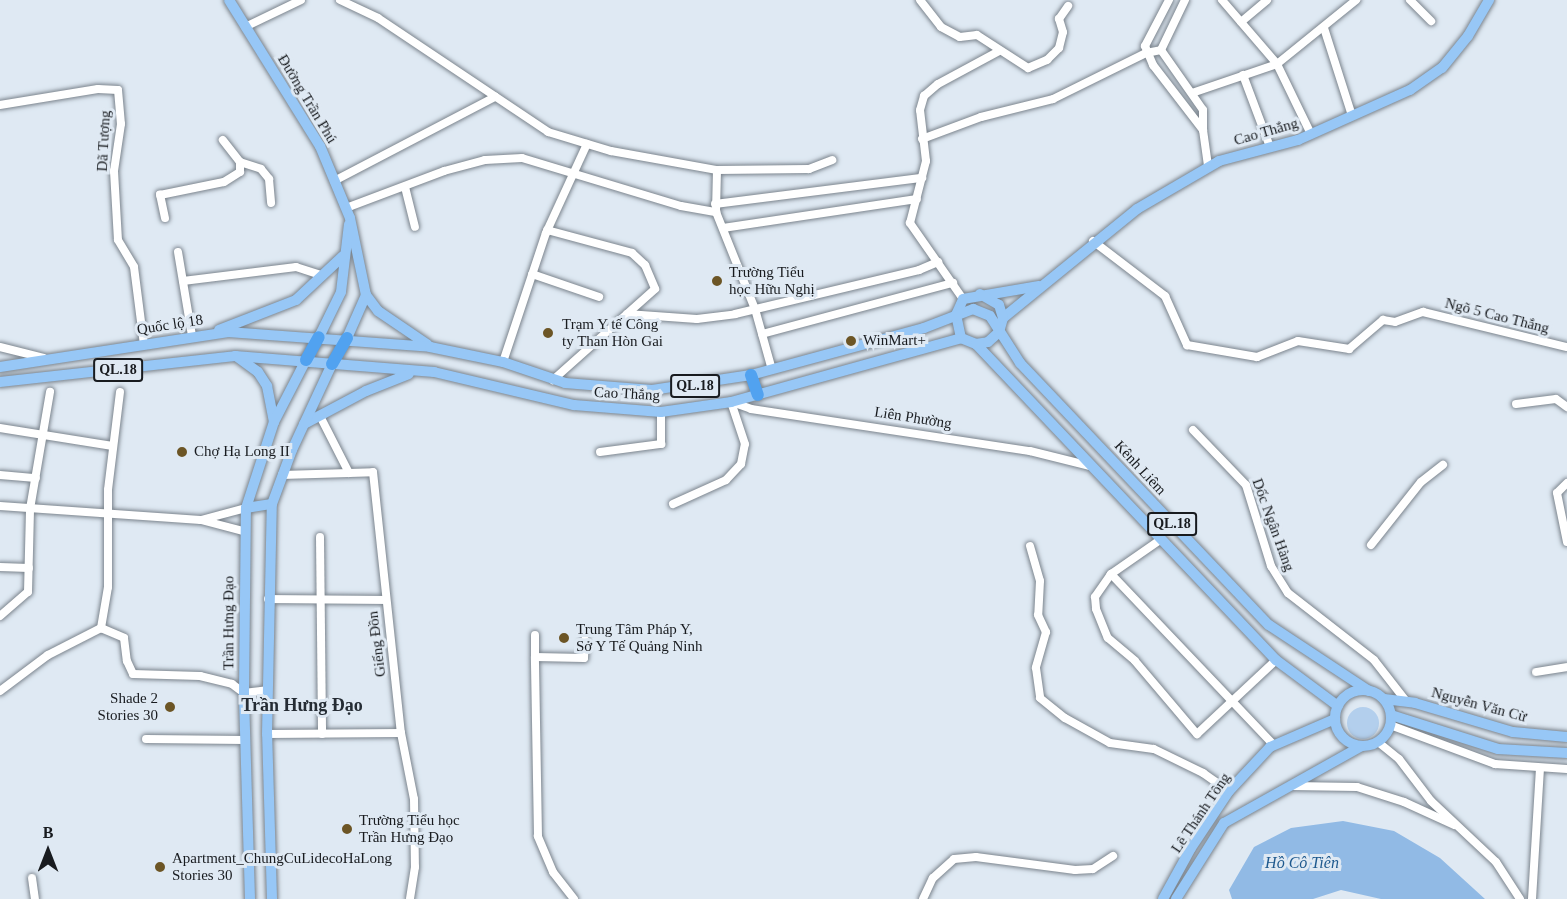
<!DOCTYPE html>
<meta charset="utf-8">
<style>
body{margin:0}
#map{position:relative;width:1567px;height:899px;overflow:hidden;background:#dfe9f3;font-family:Georgia,serif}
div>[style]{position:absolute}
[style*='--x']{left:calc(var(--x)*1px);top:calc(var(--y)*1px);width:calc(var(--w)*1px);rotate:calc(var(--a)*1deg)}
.green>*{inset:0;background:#b3cfed}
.round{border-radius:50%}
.water>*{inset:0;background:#91bae5}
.roads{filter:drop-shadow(0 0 2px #7b848d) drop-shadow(0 0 2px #7b848d)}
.minor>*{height:8px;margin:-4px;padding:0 4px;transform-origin:4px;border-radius:4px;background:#fff}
.major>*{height:10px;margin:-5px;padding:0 5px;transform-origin:5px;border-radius:5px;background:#97c7f6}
.major>.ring{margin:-5px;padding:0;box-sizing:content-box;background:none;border:10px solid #97c7f6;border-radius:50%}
.highway>*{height:12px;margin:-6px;padding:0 6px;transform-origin:6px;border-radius:6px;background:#51a2f0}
.dots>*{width:16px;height:16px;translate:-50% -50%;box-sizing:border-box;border:3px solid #dfe9f3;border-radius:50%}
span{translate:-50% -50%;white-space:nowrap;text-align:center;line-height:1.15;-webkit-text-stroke:6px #dfe9f3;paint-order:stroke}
.shield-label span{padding:2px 4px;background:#dfe9f3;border:2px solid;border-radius:4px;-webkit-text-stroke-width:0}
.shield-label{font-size:14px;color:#181b1f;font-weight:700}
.street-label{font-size:15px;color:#181b1f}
.poi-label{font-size:15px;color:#181b1f}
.left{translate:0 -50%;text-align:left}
.right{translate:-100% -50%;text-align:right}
.water-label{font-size:16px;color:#1e598e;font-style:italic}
.quarter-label{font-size:18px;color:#252c34;font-weight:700}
.north{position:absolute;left:18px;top:821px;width:60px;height:60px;-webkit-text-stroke:4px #dfe9f3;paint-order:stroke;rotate:0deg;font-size:16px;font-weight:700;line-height:24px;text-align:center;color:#181b1f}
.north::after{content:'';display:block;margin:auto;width:21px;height:27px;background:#181b1f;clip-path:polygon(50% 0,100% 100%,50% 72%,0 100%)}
</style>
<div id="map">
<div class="green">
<div class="round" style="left:1347px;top:707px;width:32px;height:32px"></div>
</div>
<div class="water">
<div style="clip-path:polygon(1343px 821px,1394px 831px,1440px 858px,1485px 899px,1381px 899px,1341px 890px,1313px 899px,1232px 899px,1229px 890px,1254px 847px,1291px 828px)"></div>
</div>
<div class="roads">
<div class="minor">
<div style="--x:340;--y:0;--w:42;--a:25.3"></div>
<div style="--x:378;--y:18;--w:205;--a:33.8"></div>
<div style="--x:548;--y:132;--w:66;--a:16.8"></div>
<div style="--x:611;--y:151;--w:108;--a:10.2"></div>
<div style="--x:717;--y:170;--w:92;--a:-0.6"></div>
<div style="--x:809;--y:169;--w:25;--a:-21"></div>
<div style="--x:920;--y:0;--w:34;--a:52"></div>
<div style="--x:941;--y:27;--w:21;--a:28"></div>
<div style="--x:960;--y:37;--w:17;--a:-7"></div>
<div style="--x:977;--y:35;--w:61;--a:32.9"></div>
<div style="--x:1028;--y:68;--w:21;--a:-23"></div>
<div style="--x:1047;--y:60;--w:17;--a:-45"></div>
<div style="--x:1059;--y:48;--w:16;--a:-76"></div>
<div style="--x:1063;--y:32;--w:14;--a:-107"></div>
<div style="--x:1059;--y:19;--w:16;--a:-55"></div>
<div style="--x:1169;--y:0;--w:52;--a:117.6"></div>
<div style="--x:1145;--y:46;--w:21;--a:67"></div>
<div style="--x:1153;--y:65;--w:82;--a:52.4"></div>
<div style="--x:1203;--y:130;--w:37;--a:82"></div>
<div style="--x:1185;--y:0;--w:55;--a:115.6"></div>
<div style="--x:1161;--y:50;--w:73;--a:55"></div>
<div style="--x:1203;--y:110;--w:20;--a:90"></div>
<div style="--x:1222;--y:0;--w:84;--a:49.3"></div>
<div style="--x:1277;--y:64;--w:78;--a:64.1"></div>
<div style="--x:1410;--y:0;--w:30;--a:45"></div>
<div style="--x:1241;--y:22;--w:34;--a:-40"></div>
<div style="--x:245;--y:27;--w:62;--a:-25.7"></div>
<div style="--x:1324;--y:28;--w:92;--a:72.3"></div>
<div style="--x:1243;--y:75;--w:77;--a:69.4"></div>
<div style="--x:1192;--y:93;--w:90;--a:-18.8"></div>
<div style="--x:1277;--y:64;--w:102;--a:-39"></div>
<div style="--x:0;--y:105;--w:99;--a:-9.3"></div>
<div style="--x:98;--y:89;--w:20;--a:3"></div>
<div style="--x:118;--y:90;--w:34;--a:85"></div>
<div style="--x:121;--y:124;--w:48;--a:98.5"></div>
<div style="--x:114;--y:171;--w:69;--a:86.7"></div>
<div style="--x:118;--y:240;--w:31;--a:59"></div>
<div style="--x:134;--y:267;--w:79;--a:82.7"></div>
<div style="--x:922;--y:139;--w:63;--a:-20.4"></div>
<div style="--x:981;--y:117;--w:74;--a:-14"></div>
<div style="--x:1053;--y:99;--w:104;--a:-26.3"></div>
<div style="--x:1146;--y:53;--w:15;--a:-11"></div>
<div style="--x:240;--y:162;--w:22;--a:18"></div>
<div style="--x:261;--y:169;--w:13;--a:51"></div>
<div style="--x:269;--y:179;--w:24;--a:85"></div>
<div style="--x:717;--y:170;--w:42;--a:91.4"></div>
<div style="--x:716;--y:212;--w:105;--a:68.1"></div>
<div style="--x:755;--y:309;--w:63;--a:74.4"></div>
<div style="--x:334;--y:181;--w:182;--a:-27.6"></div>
<div style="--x:405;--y:187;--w:41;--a:76"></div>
<div style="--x:715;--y:204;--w:209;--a:-7.2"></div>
<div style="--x:346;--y:208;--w:105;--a:-20.7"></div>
<div style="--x:444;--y:171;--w:42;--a:-15"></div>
<div style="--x:485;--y:160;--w:37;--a:-3"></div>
<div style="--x:522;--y:158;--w:166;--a:16.8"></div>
<div style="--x:681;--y:206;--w:36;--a:10"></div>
<div style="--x:165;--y:218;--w:24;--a:-102"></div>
<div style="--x:160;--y:195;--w:65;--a:-11.5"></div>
<div style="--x:224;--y:182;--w:19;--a:-32"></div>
<div style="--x:240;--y:172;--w:10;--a:-90"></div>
<div style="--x:240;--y:162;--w:28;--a:-128"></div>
<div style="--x:723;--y:228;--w:196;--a:-8.5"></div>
<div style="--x:547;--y:230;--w:88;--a:15.1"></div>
<div style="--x:632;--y:253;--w:18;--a:43"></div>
<div style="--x:645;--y:265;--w:26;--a:67"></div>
<div style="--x:655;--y:289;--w:137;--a:138.3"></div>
<div style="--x:1093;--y:241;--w:91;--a:37.4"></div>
<div style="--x:1165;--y:296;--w:54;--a:65.8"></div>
<div style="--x:1187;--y:345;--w:71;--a:9.7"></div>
<div style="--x:1257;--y:357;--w:44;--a:-21.3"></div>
<div style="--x:1298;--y:341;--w:52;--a:8.9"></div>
<div style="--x:1349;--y:349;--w:45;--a:-40.5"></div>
<div style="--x:1383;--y:320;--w:12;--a:9"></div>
<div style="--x:1395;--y:322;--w:30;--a:-20"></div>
<div style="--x:1423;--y:312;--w:148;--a:13.7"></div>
<div style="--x:178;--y:252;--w:85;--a:80.5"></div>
<div style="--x:532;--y:274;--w:71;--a:18.9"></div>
<div style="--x:183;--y:281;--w:114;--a:-7.1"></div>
<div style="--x:296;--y:267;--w:28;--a:18"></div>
<div style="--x:963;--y:299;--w:93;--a:-124.9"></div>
<div style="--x:910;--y:223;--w:64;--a:-75.5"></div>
<div style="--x:926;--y:161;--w:51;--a:-96.7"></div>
<div style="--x:920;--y:110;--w:15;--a:-74"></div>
<div style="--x:924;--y:96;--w:18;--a:-41"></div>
<div style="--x:938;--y:84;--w:69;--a:-28.4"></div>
<div style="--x:627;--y:314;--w:70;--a:4.1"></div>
<div style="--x:697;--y:319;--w:38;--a:-7"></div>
<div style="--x:735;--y:314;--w:189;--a:-13.4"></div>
<div style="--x:919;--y:270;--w:21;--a:-23"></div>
<div style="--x:762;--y:334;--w:198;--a:-15"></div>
<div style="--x:0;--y:347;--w:45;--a:14"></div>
<div style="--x:503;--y:362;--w:136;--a:-71.6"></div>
<div style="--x:546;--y:233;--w:98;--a:-65.3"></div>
<div style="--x:120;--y:392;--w:99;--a:97"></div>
<div style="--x:108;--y:490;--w:97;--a:90"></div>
<div style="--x:108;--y:587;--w:42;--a:99.7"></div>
<div style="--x:101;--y:628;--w:25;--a:23"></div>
<div style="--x:124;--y:638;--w:23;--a:83"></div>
<div style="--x:127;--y:661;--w:14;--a:65"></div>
<div style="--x:133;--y:674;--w:67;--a:1.7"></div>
<div style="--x:200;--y:676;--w:33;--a:14"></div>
<div style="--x:232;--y:684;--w:15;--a:37"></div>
<div style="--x:244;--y:693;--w:23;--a:-7"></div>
<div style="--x:732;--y:402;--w:20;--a:20"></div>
<div style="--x:751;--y:409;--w:282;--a:8.6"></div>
<div style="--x:1030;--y:451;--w:62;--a:14"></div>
<div style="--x:1516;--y:404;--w:40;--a:-7.1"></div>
<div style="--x:1556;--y:399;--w:14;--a:36"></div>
<div style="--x:320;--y:416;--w:64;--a:63"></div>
<div style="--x:349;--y:473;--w:24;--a:-2"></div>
<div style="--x:373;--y:472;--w:262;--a:83.9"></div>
<div style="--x:401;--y:733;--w:67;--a:78.9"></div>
<div style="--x:414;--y:799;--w:68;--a:89.2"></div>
<div style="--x:415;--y:867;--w:32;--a:99"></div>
<div style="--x:0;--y:428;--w:114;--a:9.1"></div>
<div style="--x:1193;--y:430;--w:76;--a:46.1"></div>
<div style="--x:1246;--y:485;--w:85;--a:72.8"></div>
<div style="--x:1271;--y:566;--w:32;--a:58"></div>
<div style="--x:1288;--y:593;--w:109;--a:37.9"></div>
<div style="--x:1374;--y:660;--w:52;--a:52"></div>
<div style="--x:600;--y:452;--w:62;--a:-7.5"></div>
<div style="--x:661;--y:444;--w:32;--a:-90"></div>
<div style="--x:0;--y:475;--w:36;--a:5"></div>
<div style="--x:282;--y:475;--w:67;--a:-1.7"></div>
<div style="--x:1567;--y:483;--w:14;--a:135"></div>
<div style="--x:1557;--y:493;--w:50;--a:78.5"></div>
<div style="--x:673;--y:504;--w:58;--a:-24.4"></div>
<div style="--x:726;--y:480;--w:22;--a:-47"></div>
<div style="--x:741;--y:464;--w:20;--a:-79"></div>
<div style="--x:745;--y:444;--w:44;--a:-108.4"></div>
<div style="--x:0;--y:506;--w:201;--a:4"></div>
<div style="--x:201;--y:520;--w:47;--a:-14.9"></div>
<div style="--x:201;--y:520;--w:43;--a:14.7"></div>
<div style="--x:320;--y:537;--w:197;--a:89.4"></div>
<div style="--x:1160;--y:540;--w:60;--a:145.2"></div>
<div style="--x:1111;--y:574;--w:28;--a:125"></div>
<div style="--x:1095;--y:597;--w:12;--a:85"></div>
<div style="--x:1096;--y:609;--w:31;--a:68"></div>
<div style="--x:1108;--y:638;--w:35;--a:40"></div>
<div style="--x:1135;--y:661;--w:96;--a:49.7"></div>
<div style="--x:1197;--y:734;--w:108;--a:-43.1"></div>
<div style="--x:1371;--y:545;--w:80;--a:-51.6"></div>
<div style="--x:1421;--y:482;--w:28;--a:-38"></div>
<div style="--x:1030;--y:546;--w:36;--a:74"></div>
<div style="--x:1040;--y:581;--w:34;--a:93"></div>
<div style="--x:1038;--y:615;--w:19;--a:65"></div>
<div style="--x:1046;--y:632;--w:37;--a:106"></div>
<div style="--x:1036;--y:668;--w:30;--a:82"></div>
<div style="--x:1040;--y:698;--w:32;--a:39"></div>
<div style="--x:1065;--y:718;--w:51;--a:29.1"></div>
<div style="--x:1110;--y:743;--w:44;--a:7.8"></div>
<div style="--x:1154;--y:749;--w:55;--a:26.1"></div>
<div style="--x:1203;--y:773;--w:32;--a:35"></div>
<div style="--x:0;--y:567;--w:29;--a:2"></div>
<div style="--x:1111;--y:574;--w:236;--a:46.4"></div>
<div style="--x:268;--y:599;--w:118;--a:0.5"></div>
<div style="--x:0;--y:616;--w:37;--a:-41"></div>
<div style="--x:28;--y:592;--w:83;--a:-88.6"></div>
<div style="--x:30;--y:509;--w:119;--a:-80.3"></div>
<div style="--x:535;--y:635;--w:22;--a:90"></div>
<div style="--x:1536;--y:672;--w:31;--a:-9"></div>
<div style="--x:0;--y:691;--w:60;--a:-36.9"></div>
<div style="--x:48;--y:655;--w:59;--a:-27"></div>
<div style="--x:1390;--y:725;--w:112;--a:20.4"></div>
<div style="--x:1495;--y:764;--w:72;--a:4"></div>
<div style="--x:267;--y:734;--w:134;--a:-0.4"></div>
<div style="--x:146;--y:739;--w:99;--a:0.6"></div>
<div style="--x:1378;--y:742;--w:27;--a:39"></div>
<div style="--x:1399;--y:759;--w:53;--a:52.7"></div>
<div style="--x:1431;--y:801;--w:89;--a:43.2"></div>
<div style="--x:1496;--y:862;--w:44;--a:57"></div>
<div style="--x:1291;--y:786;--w:66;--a:0.9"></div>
<div style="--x:1357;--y:787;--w:49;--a:17.7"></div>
<div style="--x:1404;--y:802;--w:55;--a:24.7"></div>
<div style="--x:32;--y:878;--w:21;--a:82"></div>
<div style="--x:574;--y:899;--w:34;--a:-128"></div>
<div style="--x:553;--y:872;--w:39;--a:-113"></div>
<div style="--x:538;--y:836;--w:179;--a:-91"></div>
<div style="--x:535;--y:657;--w:49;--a:1.2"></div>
<div style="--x:584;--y:658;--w:18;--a:-87"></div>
<div style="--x:923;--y:899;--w:23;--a:-65"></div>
<div style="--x:933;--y:878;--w:28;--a:-42"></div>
<div style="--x:954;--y:859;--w:22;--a:-5"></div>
<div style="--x:976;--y:857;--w:100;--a:7.5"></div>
<div style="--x:1075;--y:870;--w:18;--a:-3"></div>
<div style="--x:1093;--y:869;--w:24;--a:-33"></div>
<div style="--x:1532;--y:899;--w:131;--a:-86.5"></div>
</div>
<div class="major">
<div style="--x:229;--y:0;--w:172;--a:58.1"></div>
<div style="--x:320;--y:146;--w:78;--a:67.4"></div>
<div style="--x:350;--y:218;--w:79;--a:78.3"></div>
<div style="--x:366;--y:295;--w:47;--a:113.8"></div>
<div style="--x:366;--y:295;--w:20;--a:53"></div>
<div style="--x:378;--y:311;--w:60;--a:34.2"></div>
<div style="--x:1003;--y:318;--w:173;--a:-39.1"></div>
<div style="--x:1137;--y:209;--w:95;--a:-30.3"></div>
<div style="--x:1219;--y:161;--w:82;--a:-14.9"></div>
<div style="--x:1298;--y:140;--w:123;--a:-24.1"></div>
<div style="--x:1410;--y:90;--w:39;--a:-35"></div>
<div style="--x:1442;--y:68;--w:41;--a:-50.9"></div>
<div style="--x:1468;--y:36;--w:42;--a:-59.7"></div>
<div style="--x:219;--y:330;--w:83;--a:-21.3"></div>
<div style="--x:296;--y:300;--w:64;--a:-43.1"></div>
<div style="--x:319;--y:337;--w:50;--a:-63.9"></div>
<div style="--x:341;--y:292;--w:68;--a:-83.3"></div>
<div style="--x:961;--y:338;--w:16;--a:22"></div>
<div style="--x:976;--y:344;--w:436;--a:46.5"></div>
<div style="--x:1276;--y:660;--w:77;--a:36.6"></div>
<div style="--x:961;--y:338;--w:24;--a:-102"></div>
<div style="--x:956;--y:315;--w:17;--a:-66"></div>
<div style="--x:963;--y:299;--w:77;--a:-9.7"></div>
<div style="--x:976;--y:344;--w:12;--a:-9"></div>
<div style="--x:988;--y:342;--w:15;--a:-42"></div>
<div style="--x:999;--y:332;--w:15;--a:-74"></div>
<div style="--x:1003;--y:318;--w:14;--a:-107"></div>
<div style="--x:999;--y:305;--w:22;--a:-150"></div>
<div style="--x:236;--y:356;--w:27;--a:36"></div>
<div style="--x:258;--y:372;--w:17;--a:57"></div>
<div style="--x:267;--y:386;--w:37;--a:79"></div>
<div style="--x:0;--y:367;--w:231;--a:-8.7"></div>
<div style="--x:228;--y:332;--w:203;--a:4.2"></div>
<div style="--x:430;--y:347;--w:75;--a:11.6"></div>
<div style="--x:503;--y:362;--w:65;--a:18.7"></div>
<div style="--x:565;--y:383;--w:87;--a:4.6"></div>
<div style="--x:652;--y:390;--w:100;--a:-8.6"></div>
<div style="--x:751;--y:375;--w:179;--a:-15.2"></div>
<div style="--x:924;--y:328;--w:53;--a:-21.2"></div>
<div style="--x:973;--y:309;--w:18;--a:22"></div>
<div style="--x:990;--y:316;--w:56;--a:57.4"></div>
<div style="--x:1020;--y:363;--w:361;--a:46.5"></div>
<div style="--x:1269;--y:625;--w:120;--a:33.4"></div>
<div style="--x:0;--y:382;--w:236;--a:-6.3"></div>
<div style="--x:235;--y:356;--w:200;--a:4.6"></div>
<div style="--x:434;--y:372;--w:144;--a:13.3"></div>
<div style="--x:574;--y:405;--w:87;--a:4.6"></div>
<div style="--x:661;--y:412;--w:71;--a:-8.1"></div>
<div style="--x:731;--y:402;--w:239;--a:-15.5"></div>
<div style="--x:304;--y:424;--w:70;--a:-28"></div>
<div style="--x:366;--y:391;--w:46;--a:-21.6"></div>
<div style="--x:246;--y:508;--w:26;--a:-9"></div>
<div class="ring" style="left:1335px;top:690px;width:46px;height:46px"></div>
<div style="--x:1384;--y:699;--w:31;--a:7"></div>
<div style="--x:1415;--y:703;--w:102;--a:16.5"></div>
<div style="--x:1513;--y:732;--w:54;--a:5.3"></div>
<div style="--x:1391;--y:715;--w:112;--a:17.6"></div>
<div style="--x:1498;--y:749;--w:69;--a:3.3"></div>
<div style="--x:250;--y:899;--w:206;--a:-91.7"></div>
<div style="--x:244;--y:693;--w:185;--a:-89.4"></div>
<div style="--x:246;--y:508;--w:90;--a:-72"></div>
<div style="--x:274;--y:422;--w:70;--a:-62.7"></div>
<div style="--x:272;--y:899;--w:165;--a:-91.7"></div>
<div style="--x:267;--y:734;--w:230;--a:-88.8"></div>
<div style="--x:272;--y:504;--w:58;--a:-69.7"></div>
<div style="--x:292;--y:450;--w:95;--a:-65.1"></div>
<div style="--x:1163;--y:899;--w:58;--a:-61.2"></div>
<div style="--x:1191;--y:848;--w:69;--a:-56.3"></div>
<div style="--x:1229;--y:791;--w:60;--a:-47"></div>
<div style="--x:1270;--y:747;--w:71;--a:-23.3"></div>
<div style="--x:1176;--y:899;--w:90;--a:-57.7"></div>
<div style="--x:1224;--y:823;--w:158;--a:-29.2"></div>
</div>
<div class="highway">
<div style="--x:306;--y:360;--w:26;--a:-61"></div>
<div style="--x:332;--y:364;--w:30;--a:-60"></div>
<div style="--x:751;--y:375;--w:21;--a:71"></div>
</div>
</div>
<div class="dots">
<div style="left:717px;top:281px;background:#6c5525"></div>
<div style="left:548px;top:333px;background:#6c5525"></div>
<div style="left:851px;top:341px;background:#6c5525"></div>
<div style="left:182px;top:452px;background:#6c5525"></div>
<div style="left:564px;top:638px;background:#6c5525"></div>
<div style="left:170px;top:707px;background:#6c5525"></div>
<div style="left:347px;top:829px;background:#6c5525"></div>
<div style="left:160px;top:867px;background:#6c5525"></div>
</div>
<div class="shield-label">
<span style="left:118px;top:370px">QL.18</span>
<span style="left:695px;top:386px">QL.18</span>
<span style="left:1172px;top:524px">QL.18</span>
</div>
<div class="street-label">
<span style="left:307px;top:99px;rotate:59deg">Đường Trần Phú</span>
<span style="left:1266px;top:132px;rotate:-16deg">Cao Thắng</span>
<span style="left:104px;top:141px;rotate:-87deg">Dã Tượng</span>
<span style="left:1497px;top:316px;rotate:14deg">Ngõ 5 Cao Thắng</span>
<span style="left:170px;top:325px;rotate:-9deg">Quốc lộ 18</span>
<span style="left:627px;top:394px;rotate:3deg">Cao Thắng</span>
<span style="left:913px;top:418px;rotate:9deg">Liên Phường</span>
<span style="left:1140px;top:468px;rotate:47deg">Kênh Liêm</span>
<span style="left:1273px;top:525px;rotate:70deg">Dốc Ngân Hàng</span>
<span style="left:229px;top:623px;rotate:-90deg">Trần Hưng Đạo</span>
<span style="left:377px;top:644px;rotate:-97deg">Giếng Đồn</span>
<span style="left:1479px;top:705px;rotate:15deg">Nguyễn Văn Cừ</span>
<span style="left:1201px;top:813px;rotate:-56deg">Lê Thánh Tông</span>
</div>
<div class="poi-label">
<span class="left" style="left:729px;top:281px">Trường Tiểu<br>học Hữu Nghị</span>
<span class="left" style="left:562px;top:333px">Trạm Y tế Công<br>ty Than Hòn Gai</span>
<span class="left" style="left:863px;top:341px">WinMart+</span>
<span class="left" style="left:194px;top:452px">Chợ Hạ Long II</span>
<span class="left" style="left:576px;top:638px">Trung Tâm Pháp Y,<br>Sở Y Tế Quảng Ninh</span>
<span class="right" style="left:158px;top:707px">Shade 2<br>Stories 30</span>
<span class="left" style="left:359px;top:829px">Trường Tiểu học<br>Trần Hưng Đạo</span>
<span class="left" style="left:172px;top:867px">Apartment_ChungCuLidecoHaLong<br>Stories 30</span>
</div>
<div class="water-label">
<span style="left:1302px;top:863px">Hồ Cô Tiên</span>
</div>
<div class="quarter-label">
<span style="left:302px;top:705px">Trần Hưng Đạo</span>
</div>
<div class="north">B</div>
</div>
